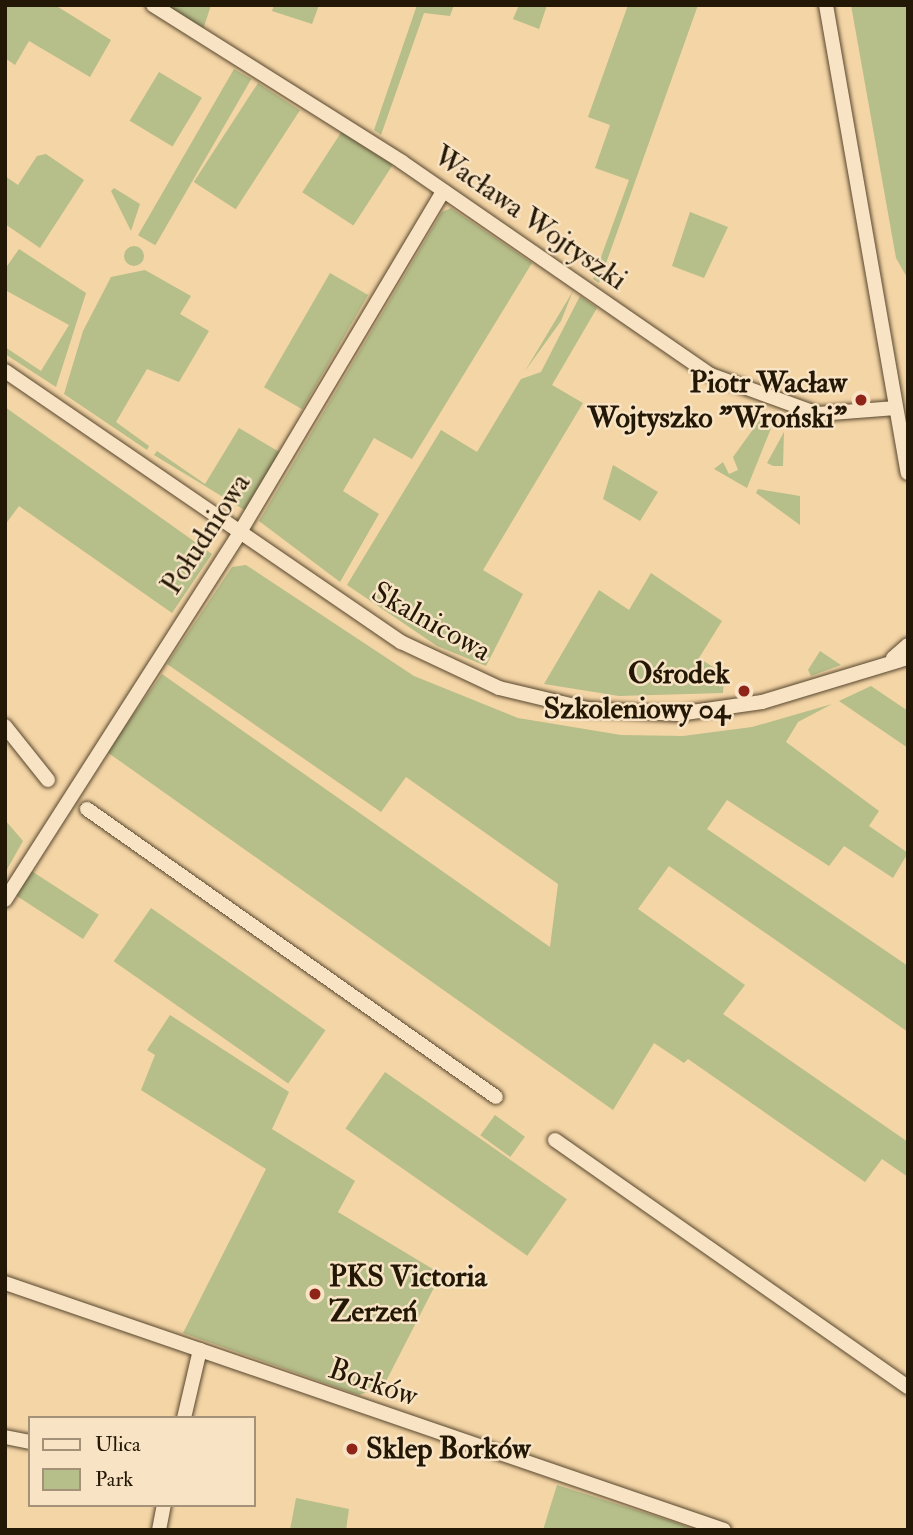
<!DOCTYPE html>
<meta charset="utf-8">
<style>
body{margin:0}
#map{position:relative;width:913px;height:1535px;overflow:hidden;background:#f4d5a6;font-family:"IM FELL Double Pica",serif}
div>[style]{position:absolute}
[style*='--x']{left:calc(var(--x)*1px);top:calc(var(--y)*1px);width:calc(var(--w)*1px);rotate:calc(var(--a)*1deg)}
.green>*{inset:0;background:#b6be8a;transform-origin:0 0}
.round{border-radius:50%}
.roads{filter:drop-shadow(0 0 2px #57462d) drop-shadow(0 0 2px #57462d)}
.minor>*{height:14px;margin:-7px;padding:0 7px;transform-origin:7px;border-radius:7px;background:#f8e4c5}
.dots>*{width:19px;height:19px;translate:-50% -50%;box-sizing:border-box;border:4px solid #f8e4c5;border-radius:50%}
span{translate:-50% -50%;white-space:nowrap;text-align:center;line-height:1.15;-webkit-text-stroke:5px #f8e4c5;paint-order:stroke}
.street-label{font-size:30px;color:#231705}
.poi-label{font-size:30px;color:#231705;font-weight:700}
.right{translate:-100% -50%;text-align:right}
.left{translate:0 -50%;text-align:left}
.frame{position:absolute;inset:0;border:7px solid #231705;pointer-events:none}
.legend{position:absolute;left:28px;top:1416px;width:228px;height:91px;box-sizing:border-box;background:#f8e4c5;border:2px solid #a39278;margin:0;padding:9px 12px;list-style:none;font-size:21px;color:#231705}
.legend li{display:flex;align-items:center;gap:14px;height:35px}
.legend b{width:35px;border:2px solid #a39278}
</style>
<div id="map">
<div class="green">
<div style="clip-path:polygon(5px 5px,55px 5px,111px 40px,90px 77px,29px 41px,15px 65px,5px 58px)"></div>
<div style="clip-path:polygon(167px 5px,211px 5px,203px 30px)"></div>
<div style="clip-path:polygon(274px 5px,319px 5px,312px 24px,272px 11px)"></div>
<div style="clip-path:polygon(417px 5px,454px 5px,450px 16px,424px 13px,381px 135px,374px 130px)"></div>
<div style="clip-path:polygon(519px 5px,547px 5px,539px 29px,513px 19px)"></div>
<div style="clip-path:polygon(628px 5px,698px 5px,599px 283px,593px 279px,629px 180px,595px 168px,610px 125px,588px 117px)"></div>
<div style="clip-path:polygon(851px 5px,908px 5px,908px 279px,896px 258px)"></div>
<div style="left:234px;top:69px;width:20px;height:192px;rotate:30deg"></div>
<div style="left:159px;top:72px;width:50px;height:57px;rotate:31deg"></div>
<div style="left:258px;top:83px;width:50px;height:118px;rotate:33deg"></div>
<div style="left:342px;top:131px;width:61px;height:73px;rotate:33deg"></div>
<div style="clip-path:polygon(46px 154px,84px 180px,40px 248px,5px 224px,5px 176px,18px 185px,37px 156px)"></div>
<div style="clip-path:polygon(114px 188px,140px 204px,131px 231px,111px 191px)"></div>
<div style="clip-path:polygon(451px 208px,532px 263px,412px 459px,374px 438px,343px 491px,379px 514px,340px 582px,259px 521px,442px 212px)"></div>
<div style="clip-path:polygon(690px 212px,728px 227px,704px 278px,672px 266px)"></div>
<div class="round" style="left:124px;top:246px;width:20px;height:20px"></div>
<div style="clip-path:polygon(19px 249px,86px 293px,56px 387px,5px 354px,5px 347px,41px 371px,69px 325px,5px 290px,5px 269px)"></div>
<div style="clip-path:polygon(145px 270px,191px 296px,180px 314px,209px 331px,179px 382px,147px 369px,116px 422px,149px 446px,147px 450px,64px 394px,83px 331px,111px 277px)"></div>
<div style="left:330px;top:273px;width:44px;height:132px;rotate:30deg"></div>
<div style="clip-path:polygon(573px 291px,561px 321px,525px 371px)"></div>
<div style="clip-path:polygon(580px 296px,597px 308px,552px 385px,583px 403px,483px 570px,523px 594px,486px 666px,437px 646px,347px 585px,441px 430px,477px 452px,521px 379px,541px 372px)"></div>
<div style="clip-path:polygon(5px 407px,212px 554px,172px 613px,19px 506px,5px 525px)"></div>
<div style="clip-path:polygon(762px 417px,772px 426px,747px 488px,714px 469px,723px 462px,729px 474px,738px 470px,733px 457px)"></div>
<div style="clip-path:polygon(239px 428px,281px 453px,246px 511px,154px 455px,157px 451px,205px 484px)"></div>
<div style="clip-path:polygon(784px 432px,783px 466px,773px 466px,767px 463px)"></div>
<div style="clip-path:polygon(613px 465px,658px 492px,640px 521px,603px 499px)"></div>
<div style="clip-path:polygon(758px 489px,800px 496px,800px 525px,756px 493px)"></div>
<div style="clip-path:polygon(246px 565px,414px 676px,518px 718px,621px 735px,683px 736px,752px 727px,832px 704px,798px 722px,786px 742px,879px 811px,869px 826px,908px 853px,893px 878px,844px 846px,829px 866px,727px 800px,707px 829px,908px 966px,908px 1032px,669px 866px,638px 909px,745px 985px,723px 1014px,908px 1142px,908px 1177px,882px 1159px,865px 1182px,688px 1059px,684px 1063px,654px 1043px,613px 1110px,107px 752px,162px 674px,550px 947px,558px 884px,406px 777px,381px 812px,167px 664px,232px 567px)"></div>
<div style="clip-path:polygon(651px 573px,722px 621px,699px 658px,724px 674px,723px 693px,619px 696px,544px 684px,599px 590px,629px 610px)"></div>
<div style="clip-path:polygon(820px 651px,841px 665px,811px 676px,808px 670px)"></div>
<div style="clip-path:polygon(871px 686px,908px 711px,908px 748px,839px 701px)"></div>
<div style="clip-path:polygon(5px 820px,23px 841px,5px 873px)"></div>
<div style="left:30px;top:870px;width:82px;height:29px;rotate:33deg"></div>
<div style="left:151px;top:908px;width:213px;height:65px;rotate:35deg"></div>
<div style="clip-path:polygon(170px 1015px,289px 1092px,272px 1129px,355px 1181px,338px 1212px,441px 1274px,383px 1387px,359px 1395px,183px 1333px,266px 1169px,141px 1090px,155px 1055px,147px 1050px)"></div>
<div style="left:385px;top:1072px;width:222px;height:69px;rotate:35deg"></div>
<div style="left:495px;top:1115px;width:37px;height:25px;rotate:36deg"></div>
<div style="clip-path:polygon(557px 1485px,674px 1522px,696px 1530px,543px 1530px)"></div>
<div style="clip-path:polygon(296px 1498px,349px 1509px,346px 1530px,290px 1530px)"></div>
</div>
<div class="roads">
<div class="minor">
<div style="--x:153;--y:5;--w:294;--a:32.2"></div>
<div style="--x:402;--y:162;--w:375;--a:34.6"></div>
<div style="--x:711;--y:375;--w:114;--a:20"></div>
<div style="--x:818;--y:414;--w:78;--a:-4.4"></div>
<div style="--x:826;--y:5;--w:475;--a:80.1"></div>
<div style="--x:5;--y:371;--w:480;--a:34.4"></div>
<div style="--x:401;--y:642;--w:108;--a:25.1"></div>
<div style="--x:499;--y:688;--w:90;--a:13.4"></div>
<div style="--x:587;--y:709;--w:91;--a:3.1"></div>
<div style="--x:678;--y:714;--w:85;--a:-8.1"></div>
<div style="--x:762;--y:702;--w:152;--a:-16.8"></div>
<div style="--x:893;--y:658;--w:20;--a:-41"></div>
<div style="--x:5;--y:726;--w:69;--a:51.5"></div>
<div style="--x:87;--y:809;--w:500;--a:35.15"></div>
<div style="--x:5;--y:900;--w:437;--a:-57.4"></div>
<div style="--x:240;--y:532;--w:397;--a:-59.2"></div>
<div style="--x:555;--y:1140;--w:431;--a:35"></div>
<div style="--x:5;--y:1283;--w:760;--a:18.96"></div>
<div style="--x:184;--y:1418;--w:70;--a:-76.8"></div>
<div style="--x:5;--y:1437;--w:25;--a:11"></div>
<div style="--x:159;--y:1530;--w:25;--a:-79"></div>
</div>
</div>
<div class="dots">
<div style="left:861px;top:400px;background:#8f2418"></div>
<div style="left:744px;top:691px;background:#8f2418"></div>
<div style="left:315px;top:1294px;background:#8f2418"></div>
<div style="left:352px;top:1449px;background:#8f2418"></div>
</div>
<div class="street-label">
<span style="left:530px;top:218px;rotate:35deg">Wacława Wojtyszki</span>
<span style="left:206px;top:534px;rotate:-57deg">Południowa</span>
<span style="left:431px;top:622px;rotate:29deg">Skalnicowa</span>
<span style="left:373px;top:1383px;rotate:19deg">Borków</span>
</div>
<div class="poi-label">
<span class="right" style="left:847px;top:400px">Piotr Wacław<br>Wojtyszko "Wroński"</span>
<span class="right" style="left:730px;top:691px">Ośrodek<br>Szkoleniowy 04</span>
<span class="left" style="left:329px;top:1294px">PKS Victoria<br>Zerzeń</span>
<span class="left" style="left:366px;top:1449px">Sklep Borków</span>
</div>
<div class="frame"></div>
<ul class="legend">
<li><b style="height:9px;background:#f8e4c5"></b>Ulica</li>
<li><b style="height:19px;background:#b6be8a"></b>Park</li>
</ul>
</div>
